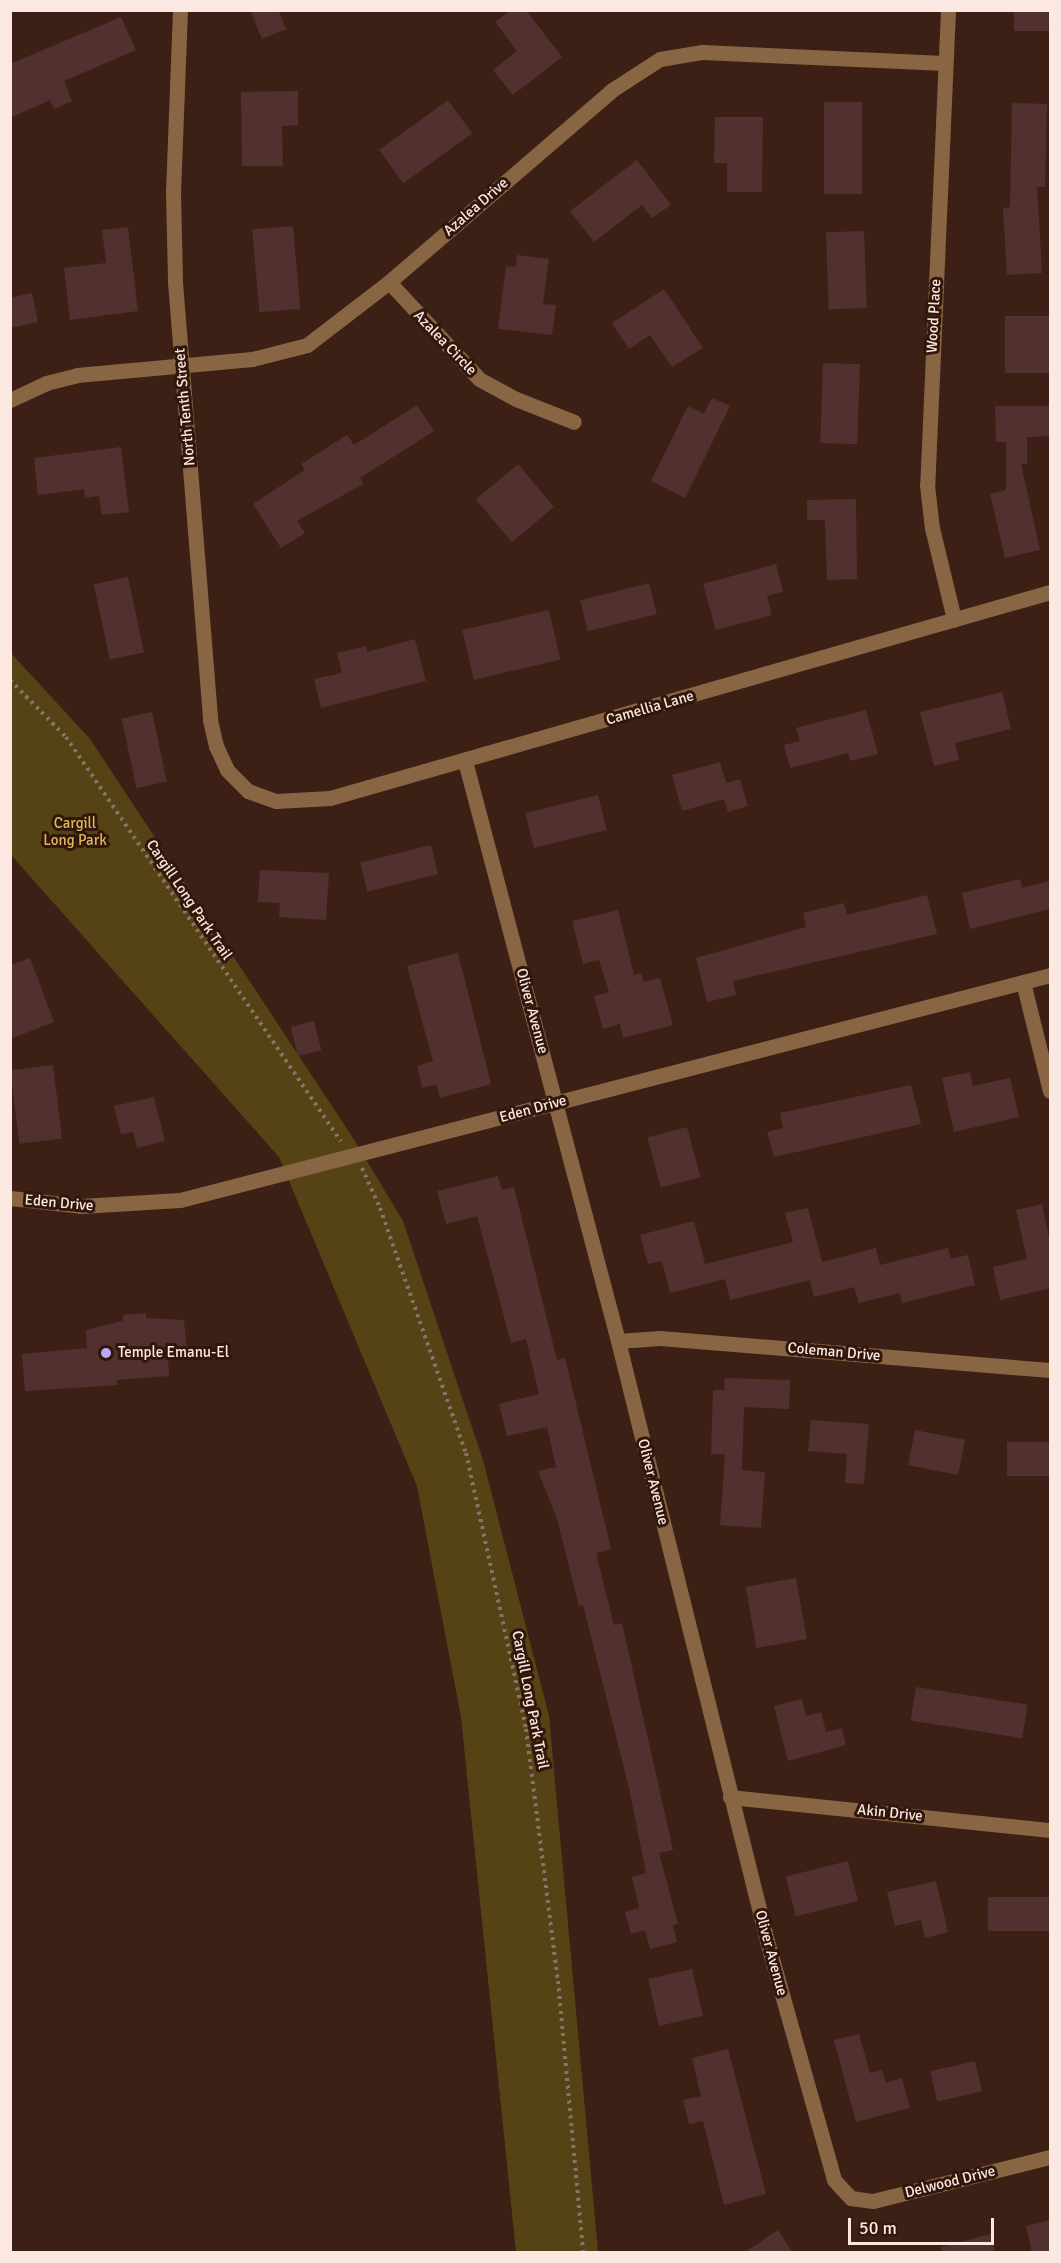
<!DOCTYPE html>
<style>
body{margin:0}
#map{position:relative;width:1061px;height:2263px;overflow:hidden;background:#3c2015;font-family:Signika,sans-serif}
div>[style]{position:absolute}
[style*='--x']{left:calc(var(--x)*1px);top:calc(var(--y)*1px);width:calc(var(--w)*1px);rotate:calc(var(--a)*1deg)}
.green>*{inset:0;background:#554315}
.building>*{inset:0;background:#513130;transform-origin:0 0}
.path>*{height:4px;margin-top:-2px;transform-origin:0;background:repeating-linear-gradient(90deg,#8a7268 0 3px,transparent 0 7.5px)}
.minor>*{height:15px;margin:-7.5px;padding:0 7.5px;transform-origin:7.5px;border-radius:7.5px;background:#896643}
.dots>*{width:16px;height:16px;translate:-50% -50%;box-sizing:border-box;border:3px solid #31170b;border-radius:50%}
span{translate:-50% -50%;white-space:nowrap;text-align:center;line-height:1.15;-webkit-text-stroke:6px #31170b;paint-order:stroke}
.street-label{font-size:15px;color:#fbe8e0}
.park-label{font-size:15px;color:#e0b95f}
.poi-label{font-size:15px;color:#fbe8e0}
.left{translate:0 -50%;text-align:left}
.frame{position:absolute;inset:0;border:12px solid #fbe8e0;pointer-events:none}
.scale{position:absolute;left:848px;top:2218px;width:146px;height:27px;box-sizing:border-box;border:3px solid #fbe8e0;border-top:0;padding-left:8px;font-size:18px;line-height:21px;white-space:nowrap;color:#fbe8e0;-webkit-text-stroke:4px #31170b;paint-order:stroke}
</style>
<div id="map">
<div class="green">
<div style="clip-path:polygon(10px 652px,90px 739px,353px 1138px,403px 1221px,483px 1460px,549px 1716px,598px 2252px,516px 2252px,461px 1717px,417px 1486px,279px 1157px,11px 855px)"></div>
</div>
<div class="building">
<div style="clip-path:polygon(250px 10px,278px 10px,286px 29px,262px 39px)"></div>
<div style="clip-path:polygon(511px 10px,526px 10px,562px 57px,513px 95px,493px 70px,517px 51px,495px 22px)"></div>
<div style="left:1014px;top:10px;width:36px;height:21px"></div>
<div style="clip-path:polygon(121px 17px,136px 50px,64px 81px,72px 101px,54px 109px,50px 100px,10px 118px,10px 64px)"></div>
<div style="clip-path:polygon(298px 91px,298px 125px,282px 126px,283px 166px,242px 166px,241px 92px)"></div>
<div style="left:448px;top:100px;width:41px;height:85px;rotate:54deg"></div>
<div style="left:824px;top:102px;width:38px;height:92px"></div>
<div style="clip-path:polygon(1012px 103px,1047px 104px,1045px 187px,1037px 187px,1042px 273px,1007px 275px,1003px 208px,1010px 207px)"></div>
<div style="clip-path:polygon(715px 117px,763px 117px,762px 192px,727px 192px,727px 163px,714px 163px)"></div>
<div style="clip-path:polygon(637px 160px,671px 205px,652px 218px,642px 205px,594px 242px,570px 211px)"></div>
<div style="left:293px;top:226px;width:83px;height:41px;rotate:85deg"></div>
<div style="clip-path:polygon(128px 227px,138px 311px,70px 320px,64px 268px,106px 263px,102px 230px)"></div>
<div style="left:864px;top:231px;width:77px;height:38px;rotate:88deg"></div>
<div style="clip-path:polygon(517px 255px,549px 259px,543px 304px,556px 305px,552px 335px,498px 329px,506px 266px,516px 267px)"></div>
<div style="clip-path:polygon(664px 289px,703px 348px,672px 367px,650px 335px,629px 349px,612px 323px)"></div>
<div style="clip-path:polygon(32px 293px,38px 322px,10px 328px,10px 298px)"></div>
<div style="left:1050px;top:316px;width:57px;height:45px;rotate:90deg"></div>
<div style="left:823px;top:363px;width:37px;height:80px;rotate:2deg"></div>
<div style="clip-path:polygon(712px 398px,730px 406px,685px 498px,651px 481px,688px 406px,704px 414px)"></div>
<div style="clip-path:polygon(417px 405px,434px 431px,360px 478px,363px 484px,297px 521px,305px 533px,281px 548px,253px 504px,305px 470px,301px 464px,347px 435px,354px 445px)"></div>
<div style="clip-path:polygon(995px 406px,1050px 406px,1050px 436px,1027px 437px,1027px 464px,1021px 464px,1040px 550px,1005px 558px,990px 494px,1006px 490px,1006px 442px,996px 442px)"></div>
<div style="clip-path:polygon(121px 447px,129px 512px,102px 515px,99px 496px,85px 498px,84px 489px,38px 495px,34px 458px)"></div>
<div style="left:518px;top:464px;width:56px;height:55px;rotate:50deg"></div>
<div style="clip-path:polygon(856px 499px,857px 579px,827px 580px,825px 520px,807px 520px,807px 500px)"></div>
<div style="clip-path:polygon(776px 564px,783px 592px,767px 596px,772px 615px,716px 630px,703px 584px)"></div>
<div style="left:128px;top:577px;width:77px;height:35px;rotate:78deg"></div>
<div style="left:649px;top:583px;width:32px;height:71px;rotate:76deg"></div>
<div style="left:549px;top:610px;width:51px;height:89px;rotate:77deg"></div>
<div style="clip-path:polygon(415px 639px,426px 681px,321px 708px,314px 679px,342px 673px,337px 653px,366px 646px,367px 652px)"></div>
<div style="clip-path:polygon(1002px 692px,1011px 729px,955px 743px,959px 760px,934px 766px,920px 712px)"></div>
<div style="clip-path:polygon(866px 710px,878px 754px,851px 761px,848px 753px,790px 768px,784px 745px,800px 741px,796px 728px)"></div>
<div style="left:152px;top:712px;width:71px;height:31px;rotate:78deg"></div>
<div style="clip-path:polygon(720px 762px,726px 783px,740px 779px,748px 806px,728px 812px,724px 799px,682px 811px,672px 775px)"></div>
<div style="left:598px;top:795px;width:36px;height:75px;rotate:76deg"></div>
<div style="left:431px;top:845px;width:30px;height:73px;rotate:76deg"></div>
<div style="clip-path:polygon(260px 870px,329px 873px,326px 920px,279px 917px,280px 903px,258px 902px)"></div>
<div style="clip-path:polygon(1020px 879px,1022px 888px,1050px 881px,1050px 909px,970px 929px,962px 893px)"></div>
<div style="clip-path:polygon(927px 895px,937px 934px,733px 981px,736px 995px,707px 1002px,696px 958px,806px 927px,803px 913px,844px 903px,847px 915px)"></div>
<div style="clip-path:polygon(618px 910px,634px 975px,641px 973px,644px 982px,660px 978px,673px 1025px,623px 1038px,620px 1024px,603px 1029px,594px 996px,609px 992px,599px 960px,583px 964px,572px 921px)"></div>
<div style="clip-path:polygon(458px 953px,491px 1084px,440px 1098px,436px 1084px,422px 1088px,417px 1066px,433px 1061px,407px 966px)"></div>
<div style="clip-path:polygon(30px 958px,54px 1022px,10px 1039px,10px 965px)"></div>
<div style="left:314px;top:1021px;width:30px;height:24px;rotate:76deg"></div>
<div style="left:53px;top:1065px;width:74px;height:43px;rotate:83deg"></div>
<div style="clip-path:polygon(970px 1072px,973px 1086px,1010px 1078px,1019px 1117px,954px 1132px,942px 1078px)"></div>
<div style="clip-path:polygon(911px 1085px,921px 1124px,774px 1157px,767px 1132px,783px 1128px,780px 1113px)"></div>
<div style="clip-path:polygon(154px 1097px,165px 1141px,137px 1148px,133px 1132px,121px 1134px,114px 1106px)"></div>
<div style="left:687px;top:1127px;width:52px;height:41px;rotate:75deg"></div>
<div style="clip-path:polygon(498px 1176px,502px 1190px,514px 1187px,557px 1360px,565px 1358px,611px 1549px,596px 1553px,614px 1625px,622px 1623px,673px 1850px,659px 1853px,678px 1924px,673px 1925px,677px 1942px,650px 1949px,645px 1930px,631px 1934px,625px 1912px,639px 1908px,632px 1877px,646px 1873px,629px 1788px,583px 1605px,579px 1606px,557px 1519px,538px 1471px,556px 1467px,547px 1427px,507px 1436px,499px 1404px,539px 1394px,526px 1339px,511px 1343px,477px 1216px,446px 1224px,437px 1191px)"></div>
<div style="clip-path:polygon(1042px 1204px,1050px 1242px,1050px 1288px,1000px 1300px,993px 1267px,1027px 1259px,1016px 1210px)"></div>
<div style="clip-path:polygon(808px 1208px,822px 1262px,876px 1248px,880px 1265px,948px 1248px,951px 1259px,968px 1255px,975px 1285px,902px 1303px,900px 1293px,859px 1303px,854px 1287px,814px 1297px,810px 1280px,730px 1300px,725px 1279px,670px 1293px,662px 1261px,648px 1264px,640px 1235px,694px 1221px,705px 1264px,793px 1242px,785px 1213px)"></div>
<div style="clip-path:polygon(146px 1313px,146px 1318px,184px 1320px,187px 1350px,168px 1355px,169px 1376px,117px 1380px,118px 1385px,25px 1391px,22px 1354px,87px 1348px,86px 1330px,123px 1321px,123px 1315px)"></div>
<div style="clip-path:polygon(725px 1378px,790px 1380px,789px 1409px,744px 1407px,742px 1470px,765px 1472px,761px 1528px,720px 1525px,725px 1454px,711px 1454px,713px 1390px,724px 1390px)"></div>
<div style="clip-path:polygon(811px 1420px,869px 1424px,864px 1484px,845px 1483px,847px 1454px,808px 1451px)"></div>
<div style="left:915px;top:1430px;width:51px;height:36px;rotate:11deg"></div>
<div style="left:1007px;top:1442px;width:43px;height:34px"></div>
<div style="left:796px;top:1578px;width:62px;height:51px;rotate:80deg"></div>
<div style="left:916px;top:1687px;width:113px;height:34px;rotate:9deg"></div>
<div style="clip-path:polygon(802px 1699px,806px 1716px,821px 1712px,826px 1732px,842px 1728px,846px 1745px,788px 1761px,774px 1706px)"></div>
<div style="left:848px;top:1861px;width:41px;height:64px;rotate:76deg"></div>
<div style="clip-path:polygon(936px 1881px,948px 1932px,925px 1938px,921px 1920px,895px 1926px,887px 1892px)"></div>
<div style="left:1050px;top:1897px;width:34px;height:62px;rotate:90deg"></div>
<div style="left:692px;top:1969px;width:48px;height:45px;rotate:77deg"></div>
<div style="clip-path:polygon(859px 2034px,870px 2073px,882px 2070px,886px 2083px,902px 2078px,910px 2108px,856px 2122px,834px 2040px)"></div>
<div style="clip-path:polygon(728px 2049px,766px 2194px,724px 2205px,703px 2121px,689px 2124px,683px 2100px,701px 2096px,692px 2058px)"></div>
<div style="left:975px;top:2061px;width:31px;height:46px;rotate:77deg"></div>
<div style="clip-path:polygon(1050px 2220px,1050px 2253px,1032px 2253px,1026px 2226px)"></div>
<div style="clip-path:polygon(778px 2230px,793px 2253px,744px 2253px)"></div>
<div style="clip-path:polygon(991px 2234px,995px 2253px,942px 2253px,941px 2247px)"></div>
</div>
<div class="path">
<div style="--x:10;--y:680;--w:80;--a:45.5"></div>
<div style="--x:66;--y:737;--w:489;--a:55.8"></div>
<div style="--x:362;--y:1168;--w:44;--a:65.8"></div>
<div style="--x:380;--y:1208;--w:260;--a:70.7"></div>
<div style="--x:466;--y:1453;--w:282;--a:77.7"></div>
<div style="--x:526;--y:1729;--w:254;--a:82.8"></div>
<div style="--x:558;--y:1981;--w:272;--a:84.7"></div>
</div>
<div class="minor">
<div style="--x:180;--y:10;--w:182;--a:92.2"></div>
<div style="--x:173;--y:192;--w:90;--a:88.7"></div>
<div style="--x:175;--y:282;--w:439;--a:85.4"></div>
<div style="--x:210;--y:720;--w:27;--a:77"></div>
<div style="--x:216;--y:746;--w:26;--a:65"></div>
<div style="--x:227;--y:770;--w:30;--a:45"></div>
<div style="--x:248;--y:791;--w:30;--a:20"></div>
<div style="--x:276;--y:801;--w:54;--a:-3.2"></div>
<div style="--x:330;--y:798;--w:749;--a:-15.97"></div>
<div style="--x:948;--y:10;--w:475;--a:92.5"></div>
<div style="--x:927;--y:485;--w:43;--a:83.4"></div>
<div style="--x:932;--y:528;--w:94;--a:76.4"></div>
<div style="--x:389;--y:282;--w:132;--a:47.1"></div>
<div style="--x:479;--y:379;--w:42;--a:28.4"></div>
<div style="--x:516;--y:399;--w:62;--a:21.6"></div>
<div style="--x:10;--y:400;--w:40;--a:-25"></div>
<div style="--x:46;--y:383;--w:32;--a:-14"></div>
<div style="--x:77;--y:375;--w:176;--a:-5.2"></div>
<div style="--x:252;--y:359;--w:57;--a:-14.3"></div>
<div style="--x:307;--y:345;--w:103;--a:-37.5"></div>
<div style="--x:389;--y:282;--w:294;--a:-40.7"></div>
<div style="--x:612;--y:90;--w:57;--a:-32.9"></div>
<div style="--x:660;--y:59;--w:43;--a:-9.5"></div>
<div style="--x:702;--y:52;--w:243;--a:2.6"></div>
<div style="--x:465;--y:761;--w:600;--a:75.22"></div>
<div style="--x:618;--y:1341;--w:618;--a:76.05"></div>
<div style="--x:767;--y:1941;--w:248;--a:74.3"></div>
<div style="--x:834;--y:2180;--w:25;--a:47"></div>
<div style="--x:851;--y:2198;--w:22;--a:8"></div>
<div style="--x:873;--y:2201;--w:182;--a:-14"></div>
<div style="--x:1023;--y:982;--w:112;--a:76.1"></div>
<div style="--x:10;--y:1198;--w:71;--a:6.4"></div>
<div style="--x:81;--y:1206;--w:99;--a:-3.5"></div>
<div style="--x:180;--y:1200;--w:899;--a:-14.5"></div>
<div style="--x:618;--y:1341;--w:42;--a:-4.1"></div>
<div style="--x:660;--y:1338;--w:391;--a:4.7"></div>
<div style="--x:730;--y:1797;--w:322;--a:5.9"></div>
</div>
<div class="dots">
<div style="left:106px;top:1353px;background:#bea9f4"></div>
</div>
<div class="street-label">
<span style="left:476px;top:207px;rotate:-41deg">Azalea Drive</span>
<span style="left:934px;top:316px;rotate:-87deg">Wood Place</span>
<span style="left:445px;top:343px;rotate:46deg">Azalea Circle</span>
<span style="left:185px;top:407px;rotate:-95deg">North Tenth Street</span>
<span style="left:650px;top:708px;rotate:-16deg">Camellia Lane</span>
<span style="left:189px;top:900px;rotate:56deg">Cargill Long Park Trail</span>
<span style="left:532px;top:1011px;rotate:75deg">Oliver Avenue</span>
<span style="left:533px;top:1109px;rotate:-15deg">Eden Drive</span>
<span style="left:59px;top:1203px;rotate:5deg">Eden Drive</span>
<span style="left:834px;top:1352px;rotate:5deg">Coleman Drive</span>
<span style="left:653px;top:1482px;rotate:76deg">Oliver Avenue</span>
<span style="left:530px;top:1700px;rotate:79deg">Cargill Long Park Trail</span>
<span style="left:890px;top:1813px;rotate:6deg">Akin Drive</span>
<span style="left:771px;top:1953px;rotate:75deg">Oliver Avenue</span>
<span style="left:950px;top:2182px;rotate:-14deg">Delwood Drive</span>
</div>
<div class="park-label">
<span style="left:75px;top:832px">Cargill<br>Long Park</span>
</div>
<div class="poi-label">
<span class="left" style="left:118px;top:1353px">Temple Emanu-El</span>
</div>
<div class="frame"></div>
<div class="scale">50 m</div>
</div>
